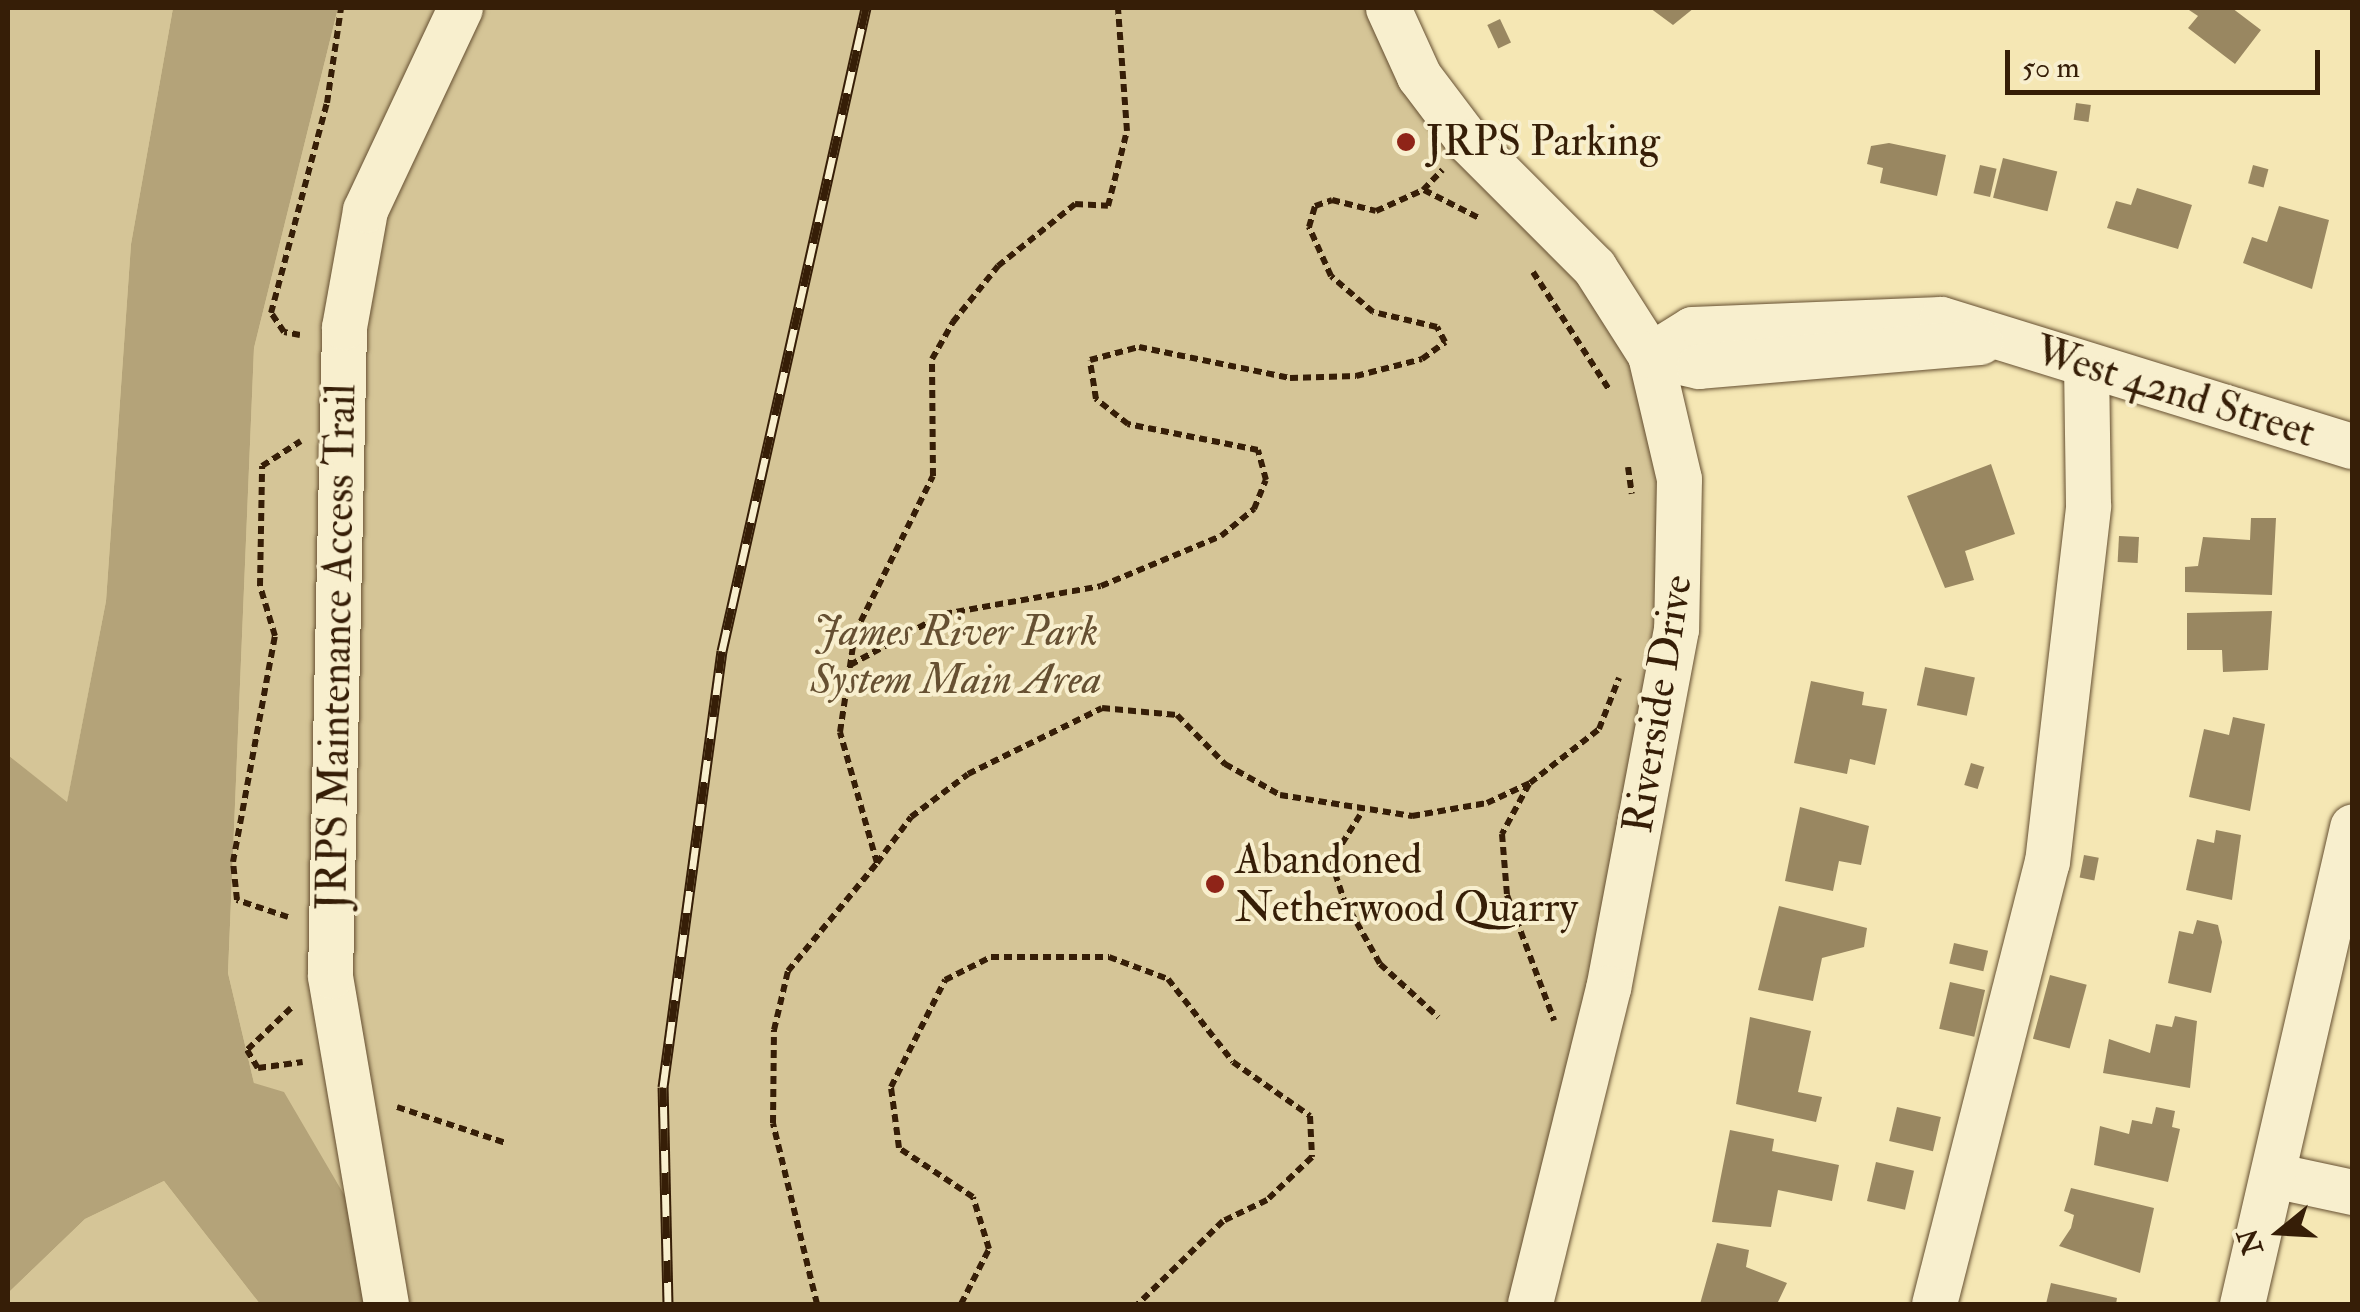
<!DOCTYPE html>
<style>
body{margin:0}
#map{position:relative;width:2360px;height:1312px;overflow:hidden;background:#f5e7b4;font-family:"IM FELL Double Pica",serif}
div>[style]{position:absolute}
[style*='--x']{left:calc(var(--x)*1px);top:calc(var(--y)*1px);width:calc(var(--w)*1px);rotate:calc(var(--a)*1deg)}
.green>*{inset:0;background:#d5c597}
.water>*{inset:0;background:#b4a379}
.building>*{inset:0;background:#998761;transform-origin:0 0}
.path>*{height:6px;margin-top:-3px;transform-origin:0;background:repeating-linear-gradient(90deg,#361e07 0 8px,transparent 0 13px)}
.roads{filter:drop-shadow(0 0 2px #665032) drop-shadow(0 0 2px #665032)}
.minor>*{height:45px;margin:-22.5px;padding:0 22.5px;transform-origin:22.5px;border-radius:22.5px;background:#f8efce}
.rail>*{height:11px;margin-top:-5.5px;transform-origin:0;background:repeating-linear-gradient(90deg,#f8efce 0 22px,#361e07 0 44px);box-sizing:border-box;border-block:2px solid #361e07}
.dots>*{width:28px;height:28px;translate:-50% -50%;box-sizing:border-box;border:5px solid #f8efce;border-radius:50%}
span{translate:-50% -50%;white-space:nowrap;text-align:center;line-height:1.15;-webkit-text-stroke:8px #f8efce;paint-order:stroke}
.poi-label{font-size:42px;color:#361e07}
.left{translate:0 -50%;text-align:left}
.street-label{font-size:42px;color:#361e07}
.park-label{font-size:42px;color:#665032;font-style:italic}
.frame{position:absolute;inset:0;border:10px solid #361e07;pointer-events:none}
.north{position:absolute;left:2230px;top:1182px;width:100px;height:100px;-webkit-text-stroke:8px #f8efce;paint-order:stroke;rotate:252deg;font-size:28px;font-weight:700;line-height:40px;text-align:center;color:#361e07}
.north::after{content:'';display:block;margin:auto;width:35px;height:45px;background:#361e07;clip-path:polygon(50% 0,100% 100%,50% 72%,0 100%)}
.scale{position:absolute;left:2005px;top:50px;width:315px;height:45px;box-sizing:border-box;border:5px solid #361e07;border-top:0;padding-left:12px;font-size:30px;line-height:35px;white-space:nowrap;color:#361e07;-webkit-text-stroke:8px #f8efce;paint-order:stroke}
</style>
<div id="map">
<div class="green">
<div style="clip-path:polygon(8px 8px,173px 8px,131px 244px,106px 601px,67px 803px,8px 755px)"></div>
<div style="clip-path:polygon(338px 8px,1388px 8px,1650px 355px,1683px 564px,1530px 1304px,375px 1304px,254px 1083px,228px 973px,254px 348px)"></div>
<div style="clip-path:polygon(164px 1181px,260px 1304px,8px 1304px,8px 1293px,85px 1219px)"></div>
</div>
<div class="water">
<div style="clip-path:polygon(173px 8px,338px 8px,254px 348px,228px 973px,254px 1083px,284px 1092px,353px 1210px,375px 1304px,260px 1304px,164px 1181px,85px 1219px,8px 1293px,8px 755px,67px 802px,106px 601px,131px 244px)"></div>
</div>
<div class="building">
<div style="clip-path:polygon(1650px 8px,1694px 8px,1673px 25px)"></div>
<div style="clip-path:polygon(2186px 8px,2232px 8px,2261px 30px,2235px 64px,2188px 28px,2198px 16px)"></div>
<div style="left:1500px;top:19px;width:26px;height:14px;rotate:65deg"></div>
<div style="left:2076px;top:103px;width:15px;height:17px;rotate:8deg"></div>
<div style="clip-path:polygon(1889px 143px,1946px 155px,1937px 196px,1880px 183px,1883px 168px,1867px 164px,1871px 146px)"></div>
<div style="left:2003px;top:158px;width:56px;height:41px;rotate:14deg"></div>
<div style="left:1980px;top:165px;width:17px;height:29px;rotate:13deg"></div>
<div style="left:2253px;top:165px;width:16px;height:19px;rotate:15deg"></div>
<div style="clip-path:polygon(2137px 188px,2192px 205px,2178px 249px,2107px 228px,2116px 201px,2131px 205px)"></div>
<div style="clip-path:polygon(2279px 206px,2329px 220px,2312px 289px,2243px 263px,2252px 237px,2267px 242px)"></div>
<div style="clip-path:polygon(1991px 464px,2015px 534px,1965px 551px,1974px 580px,1945px 588px,1907px 496px)"></div>
<div style="clip-path:polygon(2251px 518px,2276px 518px,2272px 595px,2185px 592px,2185px 567px,2198px 566px,2203px 537px,2250px 540px)"></div>
<div style="left:2119px;top:536px;width:20px;height:26px;rotate:3deg"></div>
<div style="clip-path:polygon(2272px 611px,2268px 670px,2223px 672px,2222px 650px,2187px 650px,2187px 613px)"></div>
<div style="left:1925px;top:667px;width:51px;height:39px;rotate:12deg"></div>
<div style="clip-path:polygon(1811px 681px,1864px 692px,1862px 705px,1887px 709px,1875px 765px,1850px 759px,1847px 774px,1794px 763px)"></div>
<div style="clip-path:polygon(2233px 717px,2265px 724px,2250px 811px,2189px 797px,2204px 729px,2229px 735px)"></div>
<div style="left:1971px;top:763px;width:14px;height:23px;rotate:17deg"></div>
<div style="clip-path:polygon(1800px 807px,1869px 826px,1861px 865px,1839px 861px,1833px 891px,1785px 881px)"></div>
<div style="clip-path:polygon(2216px 830px,2241px 835px,2232px 900px,2186px 890px,2197px 839px,2214px 843px)"></div>
<div style="left:2084px;top:855px;width:15px;height:23px;rotate:11deg"></div>
<div style="clip-path:polygon(1779px 906px,1867px 928px,1864px 947px,1822px 958px,1813px 1001px,1758px 990px)"></div>
<div style="clip-path:polygon(2197px 920px,2218px 925px,2222px 942px,2211px 993px,2168px 983px,2179px 931px,2193px 934px)"></div>
<div style="left:1954px;top:943px;width:35px;height:21px;rotate:13deg"></div>
<div style="left:2050px;top:975px;width:38px;height:66px;rotate:15deg"></div>
<div style="left:1950px;top:982px;width:36px;height:48px;rotate:13deg"></div>
<div style="clip-path:polygon(2175px 1016px,2197px 1021px,2190px 1088px,2103px 1073px,2109px 1039px,2150px 1053px,2156px 1024px,2172px 1027px)"></div>
<div style="clip-path:polygon(1750px 1017px,1811px 1031px,1798px 1092px,1822px 1097px,1816px 1122px,1736px 1104px)"></div>
<div style="left:1897px;top:1107px;width:45px;height:35px;rotate:13deg"></div>
<div style="clip-path:polygon(2156px 1107px,2175px 1111px,2172px 1127px,2180px 1129px,2168px 1182px,2094px 1165px,2100px 1126px,2129px 1134px,2132px 1120px,2152px 1124px)"></div>
<div style="clip-path:polygon(1730px 1130px,1774px 1139px,1772px 1151px,1839px 1165px,1832px 1201px,1778px 1190px,1771px 1227px,1712px 1222px)"></div>
<div style="left:1876px;top:1162px;width:39px;height:40px;rotate:13deg"></div>
<div style="clip-path:polygon(2071px 1188px,2154px 1208px,2140px 1273px,2059px 1246px,2071px 1228px,2074px 1215px,2064px 1211px)"></div>
<div style="clip-path:polygon(1717px 1243px,1749px 1250px,1746px 1267px,1787px 1283px,1777px 1304px,1700px 1304px)"></div>
<div style="clip-path:polygon(2051px 1283px,2117px 1298px,2116px 1304px,2046px 1304px)"></div>
</div>
<div class="path">
<div style="--x:1424;--y:190;--w:62;--a:27"></div>
<div style="--x:1533;--y:272;--w:142;--a:57.1"></div>
<div style="--x:300;--y:335;--w:16;--a:-169"></div>
<div style="--x:284;--y:332;--w:23;--a:-124"></div>
<div style="--x:271;--y:313;--w:217;--a:-75.1"></div>
<div style="--x:327;--y:103;--w:96;--a:-81.6"></div>
<div style="--x:1628;--y:467;--w:27;--a:82"></div>
<div style="--x:850;--y:665;--w:107;--a:-28.5"></div>
<div style="--x:944;--y:614;--w:159;--a:-10.1"></div>
<div style="--x:1101;--y:586;--w:130;--a:-22.6"></div>
<div style="--x:1221;--y:536;--w:43;--a:-39.3"></div>
<div style="--x:1254;--y:509;--w:31;--a:-68"></div>
<div style="--x:1266;--y:480;--w:31;--a:-105"></div>
<div style="--x:1258;--y:450;--w:133;--a:-168.7"></div>
<div style="--x:1128;--y:424;--w:41;--a:-142"></div>
<div style="--x:1096;--y:399;--w:39;--a:-99"></div>
<div style="--x:1090;--y:360;--w:51;--a:-14.9"></div>
<div style="--x:1139;--y:347;--w:154;--a:11.6"></div>
<div style="--x:1290;--y:378;--w:66;--a:-1.7"></div>
<div style="--x:1356;--y:376;--w:68;--a:-14.4"></div>
<div style="--x:1422;--y:359;--w:29;--a:-36"></div>
<div style="--x:1445;--y:342;--w:17;--a:-118"></div>
<div style="--x:1437;--y:327;--w:66;--a:-166.8"></div>
<div style="--x:1373;--y:312;--w:55;--a:-139.4"></div>
<div style="--x:1331;--y:276;--w:54;--a:-114.2"></div>
<div style="--x:1309;--y:227;--w:22;--a:-74"></div>
<div style="--x:1315;--y:206;--w:18;--a:-19"></div>
<div style="--x:1332;--y:200;--w:45;--a:14"></div>
<div style="--x:1376;--y:211;--w:51;--a:-24.1"></div>
<div style="--x:1423;--y:190;--w:28;--a:-46"></div>
<div style="--x:1529;--y:784;--w:57;--a:118.4"></div>
<div style="--x:1502;--y:834;--w:61;--a:85.3"></div>
<div style="--x:1507;--y:895;--w:134;--a:69.4"></div>
<div style="--x:1360;--y:815;--w:54;--a:122.2"></div>
<div style="--x:1331;--y:861;--w:41;--a:71.6"></div>
<div style="--x:1344;--y:900;--w:73;--a:60.6"></div>
<div style="--x:1380;--y:964;--w:79;--a:42.4"></div>
<div style="--x:877;--y:863;--w:57;--a:-53.5"></div>
<div style="--x:911;--y:817;--w:71;--a:-37"></div>
<div style="--x:968;--y:774;--w:149;--a:-26.2"></div>
<div style="--x:1102;--y:708;--w:75;--a:5.3"></div>
<div style="--x:1177;--y:715;--w:69;--a:45.6"></div>
<div style="--x:1225;--y:764;--w:63;--a:29.4"></div>
<div style="--x:1280;--y:795;--w:134;--a:9"></div>
<div style="--x:1412;--y:816;--w:76;--a:-9.8"></div>
<div style="--x:1487;--y:803;--w:47;--a:-24.9"></div>
<div style="--x:1530;--y:783;--w:88;--a:-38"></div>
<div style="--x:1599;--y:729;--w:55;--a:-68.6"></div>
<div style="--x:288;--y:917;--w:54;--a:-161.6"></div>
<div style="--x:237;--y:900;--w:38;--a:-96"></div>
<div style="--x:233;--y:862;--w:230;--a:-79.5"></div>
<div style="--x:275;--y:636;--w:52;--a:-106.7"></div>
<div style="--x:260;--y:586;--w:120;--a:-89"></div>
<div style="--x:262;--y:466;--w:46;--a:-32.7"></div>
<div style="--x:291;--y:1008;--w:61;--a:136.3"></div>
<div style="--x:247;--y:1050;--w:21;--a:59"></div>
<div style="--x:258;--y:1068;--w:45;--a:-7.6"></div>
<div style="--x:397;--y:1107;--w:115;--a:18.3"></div>
<div style="--x:817;--y:1304;--w:186;--a:-103.7"></div>
<div style="--x:773;--y:1123;--w:93;--a:-89.4"></div>
<div style="--x:774;--y:1030;--w:61;--a:-76.7"></div>
<div style="--x:788;--y:971;--w:140;--a:-50.5"></div>
<div style="--x:877;--y:863;--w:136;--a:-105.8"></div>
<div style="--x:840;--y:732;--w:100;--a:-81.4"></div>
<div style="--x:855;--y:633;--w:175;--a:-63.6"></div>
<div style="--x:933;--y:476;--w:117;--a:-90.5"></div>
<div style="--x:932;--y:359;--w:43;--a:-60.4"></div>
<div style="--x:953;--y:322;--w:72;--a:-51.2"></div>
<div style="--x:998;--y:266;--w:99;--a:-38.8"></div>
<div style="--x:1075;--y:204;--w:33;--a:3"></div>
<div style="--x:1108;--y:206;--w:77;--a:-75.8"></div>
<div style="--x:1127;--y:131;--w:123;--a:-94.2"></div>
<div style="--x:961;--y:1304;--w:62;--a:-63"></div>
<div style="--x:989;--y:1249;--w:54;--a:-107.1"></div>
<div style="--x:973;--y:1197;--w:89;--a:-146.5"></div>
<div style="--x:899;--y:1148;--w:62;--a:-97.5"></div>
<div style="--x:891;--y:1087;--w:120;--a:-63.2"></div>
<div style="--x:945;--y:980;--w:51;--a:-26.6"></div>
<div style="--x:991;--y:957;--w:118;--a:0"></div>
<div style="--x:1109;--y:957;--w:63;--a:20.4"></div>
<div style="--x:1168;--y:979;--w:105;--a:51.9"></div>
<div style="--x:1233;--y:1062;--w:94;--a:35"></div>
<div style="--x:1310;--y:1116;--w:41;--a:87.2"></div>
<div style="--x:1312;--y:1157;--w:62;--a:136.3"></div>
<div style="--x:1267;--y:1200;--w:49;--a:154.5"></div>
<div style="--x:1223;--y:1221;--w:119;--a:135.7"></div>
</div>
<div class="roads">
<div class="minor">
<div style="--x:1388;--y:8;--w:75;--a:65.5"></div>
<div style="--x:1419;--y:76;--w:83;--a:52.9"></div>
<div style="--x:1469;--y:142;--w:177;--a:45"></div>
<div style="--x:1594;--y:267;--w:104;--a:57.5"></div>
<div style="--x:1650;--y:355;--w:127;--a:76.8"></div>
<div style="--x:1679;--y:479;--w:150;--a:91.1"></div>
<div style="--x:1676;--y:629;--w:365;--a:100.7"></div>
<div style="--x:1608;--y:988;--w:325;--a:103.9"></div>
<div style="--x:1650;--y:355;--w:49;--a:-31.8"></div>
<div style="--x:1692;--y:329;--w:249;--a:-2.3"></div>
<div style="--x:1941;--y:319;--w:430;--a:17.2"></div>
<div style="--x:1650;--y:355;--w:50;--a:12.7"></div>
<div style="--x:1699;--y:366;--w:282;--a:-4.9"></div>
<div style="--x:2273;--y:1175;--w:81;--a:12.1"></div>
<div style="--x:386;--y:1304;--w:333;--a:-99.7"></div>
<div style="--x:330;--y:976;--w:649;--a:-88.76"></div>
<div style="--x:344;--y:327;--w:119;--a:-79.8"></div>
<div style="--x:365;--y:210;--w:223;--a:-64.8"></div>
<div style="--x:1934;--y:1304;--w:456;--a:-75.7"></div>
<div style="--x:2047;--y:862;--w:359;--a:-83.4"></div>
<div style="--x:2088;--y:505;--w:140;--a:-90.8"></div>
<div style="--x:2242;--y:1304;--w:490;--a:-77"></div>
</div>
</div>
<div class="rail">
<div style="--x:668;--y:1304;--w:217;--a:-91.3"></div>
<div style="--x:663;--y:1087;--w:440;--a:-82.3"></div>
<div style="--x:722;--y:651;--w:659;--a:-77.38"></div>
</div>
<div class="dots">
<div style="left:1406px;top:142px;background:#8f2418"></div>
<div style="left:1215px;top:884px;background:#8f2418"></div>
</div>
<div class="poi-label">
<span class="left" style="left:1426px;top:142px">JRPS Parking</span>
<span class="left" style="left:1235px;top:884px">Abandoned<br>Netherwood Quarry</span>
</div>
<div class="street-label">
<span style="left:2175px;top:392px;rotate:17deg">West 42nd Street</span>
<span style="left:337px;top:647px;rotate:-89deg">JRPS Maintenance Access Trail</span>
<span style="left:1658px;top:704px;rotate:-81deg">Riverside Drive</span>
</div>
<div class="park-label">
<span style="left:956px;top:656px">James River Park<br>System Main Area</span>
</div>
<div class="frame"></div>
<div class="north">N</div>
<div class="scale">50 m</div>
</div>
